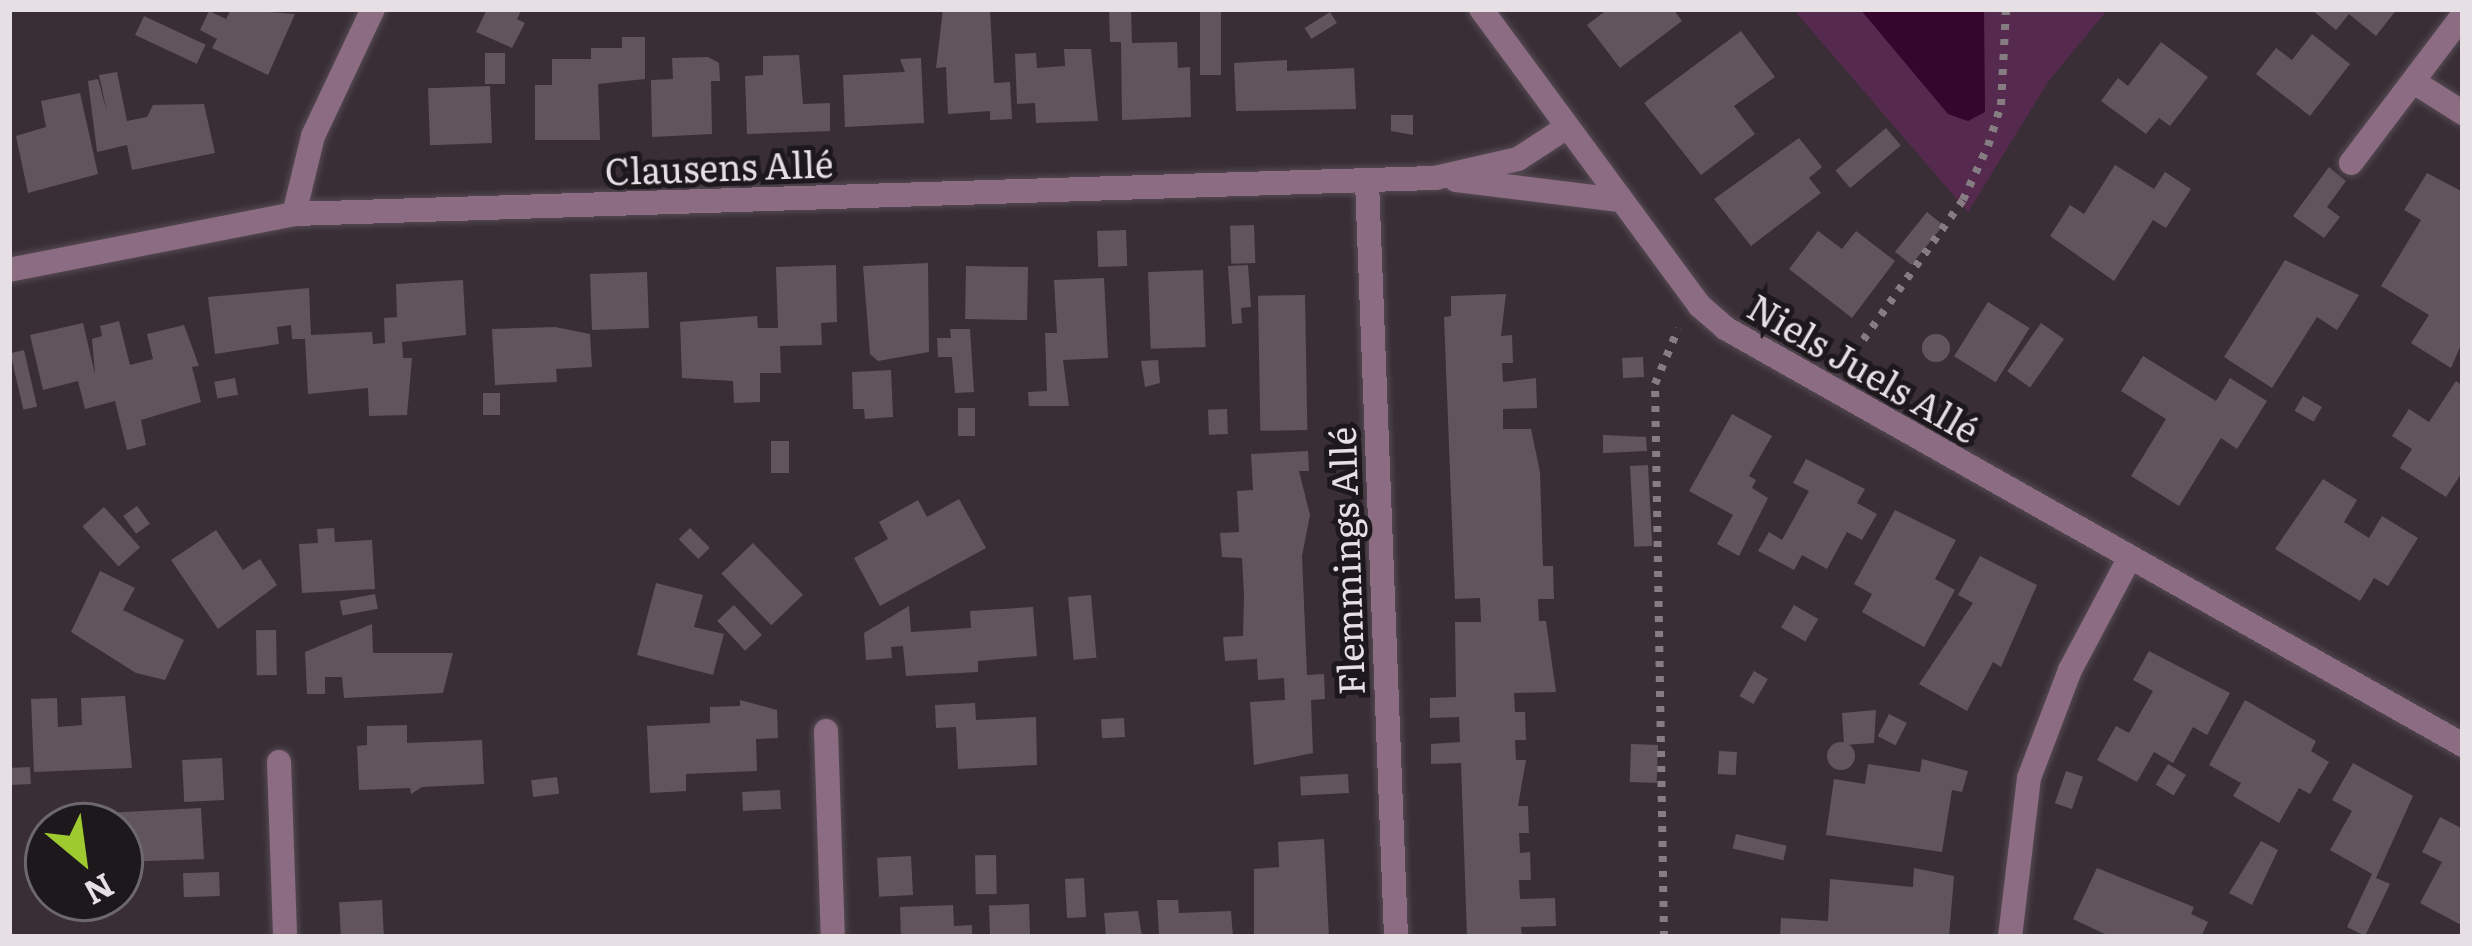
<!DOCTYPE html>
<meta charset="utf-8">
<style>
body{margin:0}
#map{position:relative;width:2472px;height:946px;overflow:hidden;background:#392e36;font-family:Literata,serif}
div>[style]{position:absolute}
[style*='--x']{left:calc(var(--x)*1px);top:calc(var(--y)*1px);width:calc(var(--w)*1px);rotate:calc(var(--a)*1deg)}
.green>*{inset:0;background:#562a4e}
.water>*{inset:0;background:#34052d}
.building>*{inset:0;background:#61545d;transform-origin:0 0}
.round{border-radius:50%}
.path>*{height:8px;margin-top:-4px;transform-origin:0;background:repeating-linear-gradient(90deg,#867d83 0 6px,transparent 0 15px)}
.roads{filter:drop-shadow(0 0 3px #554a52) drop-shadow(0 0 3px #554a52)}
.minor>*{height:24px;margin:-12px;padding:0 12px;transform-origin:12px;border-radius:12px;background:#8b6c83}
span{translate:-50% -50%;white-space:nowrap;text-align:center;line-height:1.15;-webkit-text-stroke:10px #1d181c;paint-order:stroke}
.street-label{font-size:36px;color:#e6dfe4}
.frame{position:absolute;inset:0;border:12px solid #e6dfe4;pointer-events:none}
.north{position:absolute;left:24px;top:802px;width:120px;height:120px;box-sizing:border-box;background:#1d181c;border:3px solid #6d686c;border-radius:50%;rotate:151deg;font-size:33px;font-weight:700;line-height:48px;text-align:center;color:#e6dfe4}
.north::after{content:'';display:block;margin:auto;width:42px;height:54px;background:#9eca2f;clip-path:polygon(50% 0,100% 100%,50% 72%,0 100%)}
</style>
<div id="map">
<div class="green">
<div style="clip-path:polygon(1793px 9px,2108px 9px,2048px 82px,1968px 212px)"></div>
</div>
<div class="water">
<div style="clip-path:polygon(1860px 9px,1984px 9px,1985px 112px,1968px 121px,1948px 114px)"></div>
</div>
<div class="building">
<div style="clip-path:polygon(231px 9px,295px 14px,268px 75px,212px 48px,217px 39px,200px 30px,209px 11px,226px 19px)"></div>
<div style="clip-path:polygon(487px 9px,522px 9px,517px 19px,525px 23px,512px 48px,476px 32px)"></div>
<div style="clip-path:polygon(943px 9px,990px 9px,994px 83px,1010px 82px,1012px 119px,990px 120px,990px 111px,948px 114px,946px 67px,936px 68px)"></div>
<div style="clip-path:polygon(1109px 9px,1131px 9px,1132px 43px,1177px 42px,1178px 68px,1190px 67px,1191px 117px,1122px 120px,1121px 42px,1110px 42px)"></div>
<div style="left:1200px;top:9px;width:21px;height:66px"></div>
<div style="clip-path:polygon(1608px 9px,1673px 9px,1682px 21px,1620px 68px,1587px 25px)"></div>
<div style="clip-path:polygon(2311px 9px,2397px 9px,2376px 36px,2349px 14px,2336px 30px)"></div>
<div style="left:1330px;top:12px;width:13px;height:30px;rotate:58deg"></div>
<div style="left:144px;top:16px;width:68px;height:21px;rotate:25deg"></div>
<div style="clip-path:polygon(1741px 31px,1775px 77px,1734px 106px,1755px 134px,1701px 175px,1644px 103px)"></div>
<div style="clip-path:polygon(2312px 34px,2350px 64px,2310px 116px,2256px 74px,2276px 48px,2292px 60px)"></div>
<div style="clip-path:polygon(622px 37px,645px 37px,645px 79px,598px 84px,600px 140px,535px 140px,535px 85px,552px 85px,552px 59px,591px 59px,591px 48px,622px 48px)"></div>
<div style="clip-path:polygon(2161px 42px,2208px 77px,2170px 126px,2159px 118px,2146px 134px,2101px 101px,2118px 78px,2128px 86px)"></div>
<div style="clip-path:polygon(1064px 49px,1091px 49px,1098px 121px,1036px 123px,1035px 103px,1017px 104px,1015px 54px,1036px 53px,1037px 68px,1065px 66px)"></div>
<div style="left:485px;top:53px;width:20px;height:31px"></div>
<div style="clip-path:polygon(799px 55px,803px 104px,830px 103px,830px 131px,747px 134px,745px 76px,763px 75px,763px 56px)"></div>
<div style="clip-path:polygon(708px 57px,719px 63px,720px 81px,711px 81px,712px 134px,652px 137px,651px 80px,673px 79px,672px 58px)"></div>
<div style="clip-path:polygon(921px 58px,924px 123px,845px 127px,843px 75px,905px 72px,900px 59px)"></div>
<div style="clip-path:polygon(1287px 60px,1287px 71px,1354px 68px,1356px 109px,1236px 111px,1234px 63px)"></div>
<div style="clip-path:polygon(117px 72px,127px 121px,147px 117px,153px 105px,204px 104px,215px 153px,132px 170px,127px 145px,97px 152px,88px 81px,98px 79px,107px 112px,99px 75px)"></div>
<div style="left:490px;top:86px;width:57px;height:62px;rotate:88deg"></div>
<div style="clip-path:polygon(80px 93px,98px 174px,28px 193px,16px 136px,46px 127px,41px 101px)"></div>
<div style="clip-path:polygon(1391px 115px,1413px 115px,1413px 135px,1391px 131px)"></div>
<div style="left:1886px;top:128px;width:23px;height:66px;rotate:50deg"></div>
<div style="clip-path:polygon(1799px 138px,1822px 167px,1809px 178px,1821px 193px,1751px 246px,1714px 199px)"></div>
<div style="clip-path:polygon(2115px 165px,2154px 189px,2165px 172px,2191px 189px,2166px 228px,2153px 220px,2114px 281px,2050px 236px,2070px 205px,2084px 214px)"></div>
<div style="clip-path:polygon(2329px 167px,2346px 181px,2327px 207px,2340px 217px,2324px 238px,2293px 216px)"></div>
<div style="clip-path:polygon(2427px 173px,2463px 192px,2463px 340px,2451px 368px,2411px 343px,2429px 315px,2381px 286px,2421px 220px,2404px 210px)"></div>
<div style="left:1927px;top:212px;width:21px;height:51px;rotate:39deg"></div>
<div style="left:1254px;top:225px;width:38px;height:24px;rotate:88deg"></div>
<div style="left:1126px;top:230px;width:36px;height:29px;rotate:88deg"></div>
<div style="clip-path:polygon(1818px 231px,1842px 249px,1856px 231px,1895px 261px,1852px 318px,1789px 269px)"></div>
<div style="clip-path:polygon(2285px 260px,2359px 295px,2337px 330px,2317px 317px,2272px 388px,2224px 357px)"></div>
<div style="clip-path:polygon(928px 263px,929px 352px,878px 361px,870px 354px,863px 266px)"></div>
<div style="clip-path:polygon(836px 265px,837px 322px,821px 323px,822px 345px,780px 346px,781px 373px,760px 373px,760px 402px,734px 403px,733px 381px,682px 378px,680px 322px,757px 316px,758px 328px,778px 328px,776px 267px)"></div>
<div style="clip-path:polygon(1248px 265px,1251px 307px,1241px 308px,1242px 323px,1232px 324px,1228px 266px)"></div>
<div style="left:966px;top:266px;width:62px;height:53px;rotate:1deg"></div>
<div style="left:1203px;top:270px;width:77px;height:55px;rotate:88deg"></div>
<div style="left:647px;top:272px;width:56px;height:57px;rotate:88deg"></div>
<div style="clip-path:polygon(1104px 278px,1108px 358px,1063px 360px,1069px 406px,1029px 406px,1028px 392px,1047px 391px,1045px 333px,1057px 333px,1054px 280px)"></div>
<div style="clip-path:polygon(463px 280px,466px 335px,402px 342px,403px 358px,412px 358px,407px 415px,369px 416px,368px 388px,308px 394px,305px 339px,292px 339px,291px 325px,277px 327px,279px 344px,215px 354px,208px 297px,309px 288px,311px 335px,372px 332px,373px 344px,385px 343px,384px 318px,397px 317px,396px 284px)"></div>
<div style="clip-path:polygon(1506px 294px,1501px 336px,1512px 335px,1513px 363px,1502px 363px,1503px 382px,1536px 378px,1537px 408px,1503px 409px,1503px 429px,1531px 429px,1540px 472px,1543px 566px,1553px 566px,1554px 599px,1538px 599px,1539px 621px,1546px 621px,1556px 692px,1514px 693px,1515px 712px,1525px 712px,1526px 740px,1515px 740px,1516px 760px,1526px 760px,1518px 806px,1528px 806px,1529px 833px,1519px 833px,1520px 853px,1530px 852px,1531px 880px,1519px 880px,1520px 899px,1555px 898px,1556px 926px,1521px 927px,1522px 937px,1467px 937px,1461px 763px,1431px 764px,1431px 744px,1460px 742px,1459px 717px,1430px 718px,1430px 698px,1456px 697px,1455px 622px,1481px 622px,1480px 598px,1455px 599px,1444px 317px,1451px 316px,1451px 296px)"></div>
<div style="left:1305px;top:295px;width:135px;height:47px;rotate:89deg"></div>
<div style="left:1988px;top:302px;width:49px;height:64px;rotate:32deg"></div>
<div style="clip-path:polygon(119px 321px,130px 365px,153px 359px,147px 334px,184px 325px,199px 366px,192px 367px,201px 402px,141px 420px,146px 445px,127px 450px,115px 401px,85px 409px,78px 381px,43px 390px,30px 335px,83px 323px,95px 374px,92px 339px,102px 336px,100px 326px)"></div>
<div style="left:2041px;top:323px;width:28px;height:59px;rotate:35deg"></div>
<div style="clip-path:polygon(555px 327px,590px 334px,592px 367px,556px 369px,557px 382px,495px 385px,492px 329px)"></div>
<div style="clip-path:polygon(950px 329px,970px 329px,974px 392px,955px 393px,952px 357px,938px 357px,937px 338px,951px 338px)"></div>
<div class="round" style="left:1922px;top:334px;width:28px;height:28px"></div>
<div style="left:24px;top:350px;width:58px;height:14px;rotate:77deg"></div>
<div style="clip-path:polygon(2143px 356px,2216px 401px,2230px 378px,2267px 401px,2237px 449px,2221px 438px,2179px 506px,2131px 476px,2166px 419px,2121px 391px)"></div>
<div style="left:1643px;top:357px;width:20px;height:21px;rotate:87deg"></div>
<div style="clip-path:polygon(1158px 360px,1160px 383px,1145px 387px,1141px 361px)"></div>
<div style="clip-path:polygon(891px 370px,893px 417px,865px 419px,864px 409px,853px 409px,852px 372px)"></div>
<div style="left:235px;top:378px;width:17px;height:21px;rotate:80deg"></div>
<div style="clip-path:polygon(2456px 381px,2463px 386px,2463px 471px,2446px 497px,2400px 468px,2412px 449px,2392px 436px,2409px 409px,2429px 422px)"></div>
<div style="left:483px;top:393px;width:17px;height:22px"></div>
<div style="left:2303px;top:396px;width:22px;height:17px;rotate:30deg"></div>
<div style="left:975px;top:408px;width:28px;height:17px;rotate:90deg"></div>
<div style="left:1227px;top:409px;width:25px;height:19px;rotate:88deg"></div>
<div style="clip-path:polygon(1732px 414px,1772px 436px,1749px 476px,1756px 480px,1752px 488px,1768px 498px,1739px 556px,1717px 544px,1733px 515px,1689px 491px)"></div>
<div style="clip-path:polygon(1603px 435px,1646px 437px,1647px 451px,1603px 453px)"></div>
<div style="left:771px;top:441px;width:18px;height:32px"></div>
<div style="clip-path:polygon(1308px 451px,1309px 471px,1299px 471px,1310px 515px,1302px 556px,1307px 675px,1324px 674px,1325px 699px,1311px 700px,1313px 753px,1254px 765px,1250px 702px,1285px 700px,1284px 678px,1258px 680px,1257px 659px,1225px 661px,1223px 637px,1243px 636px,1244px 595px,1242px 558px,1222px 557px,1220px 533px,1239px 532px,1237px 491px,1253px 490px,1251px 454px)"></div>
<div style="clip-path:polygon(1806px 459px,1865px 489px,1857px 503px,1877px 514px,1862px 540px,1847px 532px,1827px 569px,1802px 555px,1794px 570px,1758px 551px,1769px 532px,1782px 540px,1809px 491px,1793px 483px)"></div>
<div style="left:1648px;top:465px;width:81px;height:18px;rotate:87deg"></div>
<div style="clip-path:polygon(2323px 479px,2357px 500px,2344px 522px,2369px 538px,2382px 516px,2418px 538px,2388px 586px,2374px 578px,2360px 601px,2275px 549px)"></div>
<div style="clip-path:polygon(959px 499px,986px 548px,880px 606px,854px 558px,888px 539px,879px 522px,918px 500px,927px 517px)"></div>
<div style="left:137px;top:506px;width:22px;height:17px;rotate:54deg"></div>
<div style="left:104px;top:507px;width:54px;height:29px;rotate:48deg"></div>
<div style="clip-path:polygon(1895px 510px,1956px 540px,1935px 579px,1955px 590px,1924px 647px,1862px 612px,1872px 594px,1854px 584px)"></div>
<div style="clip-path:polygon(334px 528px,335px 542px,372px 540px,375px 589px,302px 593px,299px 544px,318px 543px,317px 529px)"></div>
<div style="left:690px;top:528px;width:28px;height:16px;rotate:45deg"></div>
<div style="clip-path:polygon(216px 530px,243px 570px,260px 559px,277px 585px,218px 629px,171px 560px)"></div>
<div style="left:753px;top:543px;width:72px;height:44px;rotate:46deg"></div>
<div style="clip-path:polygon(1980px 556px,2037px 585px,2001px 667px,1993px 662px,1967px 711px,1919px 684px,1973px 603px,1958px 595px)"></div>
<div style="clip-path:polygon(100px 571px,135px 588px,123px 610px,184px 640px,165px 680px,136px 673px,71px 632px)"></div>
<div style="clip-path:polygon(656px 583px,703px 595px,694px 627px,724px 634px,713px 675px,637px 655px)"></div>
<div style="left:375px;top:594px;width:15px;height:36px;rotate:79deg"></div>
<div style="left:1091px;top:595px;width:63px;height:23px;rotate:85deg"></div>
<div style="left:734px;top:605px;width:41px;height:23px;rotate:47deg"></div>
<div style="left:1794px;top:605px;width:28px;height:26px;rotate:30deg"></div>
<div style="clip-path:polygon(909px 606px,911px 632px,971px 628px,970px 611px,1033px 607px,1037px 656px,978px 661px,978px 672px,906px 676px,903px 646px,891px 647px,892px 658px,866px 660px,864px 633px)"></div>
<div style="clip-path:polygon(372px 624px,373px 653px,453px 653px,443px 693px,344px 698px,342px 677px,325px 677px,325px 694px,307px 694px,305px 652px)"></div>
<div style="left:276px;top:630px;width:45px;height:20px;rotate:89deg"></div>
<div style="clip-path:polygon(2149px 651px,2230px 693px,2207px 735px,2193px 727px,2173px 763px,2154px 752px,2137px 782px,2097px 760px,2116px 726px,2129px 733px,2153px 691px,2133px 680px)"></div>
<div style="left:1754px;top:671px;width:16px;height:29px;rotate:30deg"></div>
<div style="clip-path:polygon(125px 696px,132px 768px,34px 772px,31px 699px,57px 698px,58px 727px,82px 725px,81px 698px)"></div>
<div style="clip-path:polygon(740px 700px,777px 710px,778px 738px,756px 739px,757px 771px,686px 774px,686px 791px,650px 793px,647px 726px,710px 723px,710px 707px,740px 706px)"></div>
<div style="clip-path:polygon(2245px 700px,2316px 741px,2311px 751px,2329px 762px,2310px 794px,2299px 788px,2279px 823px,2233px 796px,2241px 783px,2209px 765px)"></div>
<div style="clip-path:polygon(975px 703px,976px 720px,1036px 717px,1037px 765px,958px 769px,956px 727px,936px 728px,935px 705px)"></div>
<div style="clip-path:polygon(1876px 710px,1874px 743px,1844px 745px,1842px 713px)"></div>
<div style="left:1889px;top:714px;width:20px;height:25px;rotate:27deg"></div>
<div style="left:1124px;top:718px;width:19px;height:23px;rotate:87deg"></div>
<div style="clip-path:polygon(407px 725px,407px 743px,482px 740px,484px 784px,422px 787px,411px 794px,410px 788px,359px 790px,357px 746px,367px 745px,367px 726px)"></div>
<div class="round" style="left:1827px;top:742px;width:28px;height:28px"></div>
<div style="left:1631px;top:744px;width:27px;height:38px;rotate:2deg"></div>
<div style="left:1719px;top:751px;width:18px;height:23px;rotate:3deg"></div>
<div style="left:222px;top:758px;width:42px;height:40px;rotate:87deg"></div>
<div style="clip-path:polygon(1922px 759px,1968px 771px,1962px 792px,1952px 790px,1942px 852px,1826px 835px,1834px 779px,1865px 784px,1868px 764px,1920px 772px)"></div>
<div style="clip-path:polygon(2353px 763px,2413px 796px,2376px 878px,2390px 884px,2365px 936px,2347px 927px,2372px 874px,2330px 850px,2352px 811px,2332px 800px)"></div>
<div style="left:2168px;top:764px;width:21px;height:24px;rotate:31deg"></div>
<div style="left:30px;top:767px;width:17px;height:21px;rotate:87deg"></div>
<div style="left:2066px;top:771px;width:18px;height:34px;rotate:19deg"></div>
<div style="left:1348px;top:774px;width:19px;height:48px;rotate:87deg"></div>
<div style="left:557px;top:777px;width:17px;height:26px;rotate:83deg"></div>
<div style="left:780px;top:790px;width:19px;height:38px;rotate:87deg"></div>
<div style="clip-path:polygon(201px 808px,204px 859px,120px 862px,120px 826px,105px 826px,104px 813px)"></div>
<div style="clip-path:polygon(2440px 817px,2463px 829px,2463px 926px,2420px 903px,2442px 862px,2422px 852px)"></div>
<div style="left:1736px;top:834px;width:52px;height:15px;rotate:13deg"></div>
<div style="clip-path:polygon(1324px 839px,1329px 937px,1254px 937px,1254px 869px,1279px 867px,1278px 842px)"></div>
<div style="clip-path:polygon(2261px 841px,2278px 850px,2252px 905px,2229px 893px)"></div>
<div style="left:996px;top:855px;width:39px;height:21px;rotate:89deg"></div>
<div style="left:911px;top:856px;width:39px;height:34px;rotate:87deg"></div>
<div style="clip-path:polygon(1914px 868px,1954px 876px,1949px 937px,1780px 937px,1781px 918px,1828px 921px,1830px 879px,1913px 887px)"></div>
<div style="clip-path:polygon(2097px 868px,2194px 907px,2191px 914px,2208px 922px,2201px 937px,2111px 937px,2073px 919px)"></div>
<div style="left:219px;top:872px;width:24px;height:36px;rotate:88deg"></div>
<div style="left:1084px;top:878px;width:39px;height:19px;rotate:87deg"></div>
<div style="left:382px;top:900px;width:37px;height:43px;rotate:87deg"></div>
<div style="clip-path:polygon(1157px 900px,1178px 900px,1179px 913px,1231px 911px,1233px 937px,1159px 935px)"></div>
<div style="left:1029px;top:904px;width:33px;height:40px;rotate:88deg"></div>
<div style="clip-path:polygon(953px 905px,954px 926px,972px 925px,972px 937px,901px 937px,900px 907px)"></div>
<div style="clip-path:polygon(1138px 911px,1142px 937px,1106px 937px,1104px 913px)"></div>
</div>
<div class="path">
<div style="--x:1846;--y:364;--w:201;--a:-54.5"></div>
<div style="--x:1963;--y:200;--w:60;--a:-65.2"></div>
<div style="--x:1988;--y:146;--w:43;--a:-72.4"></div>
<div style="--x:2001;--y:105;--w:96;--a:-87"></div>
<div style="--x:1664;--y:937;--w:553;--a:-90.93"></div>
<div style="--x:1655;--y:384;--w:60;--a:-67.3"></div>
</div>
<div class="roads">
<div class="minor">
<div style="--x:1481;--y:9;--w:369;--a:53.6"></div>
<div style="--x:1700;--y:306;--w:33;--a:41"></div>
<div style="--x:1725;--y:328;--w:848;--a:29.47"></div>
<div style="--x:2414;--y:82;--w:58;--a:32.3"></div>
<div style="--x:2351;--y:163;--w:186;--a:-52.9"></div>
<div style="--x:1456;--y:180;--w:165;--a:7"></div>
<div style="--x:1367;--y:182;--w:756;--a:87.8"></div>
<div style="--x:294;--y:214;--w:80;--a:-76.3"></div>
<div style="--x:313;--y:136;--w:140;--a:-64.7"></div>
<div style="--x:9;--y:270;--w:290;--a:-11.1"></div>
<div style="--x:294;--y:214;--w:1142;--a:-1.81"></div>
<div style="--x:1435;--y:178;--w:85;--a:-12.9"></div>
<div style="--x:1518;--y:159;--w:59;--a:-33.1"></div>
<div style="--x:826;--y:731;--w:206;--a:88.1"></div>
<div style="--x:279;--y:762;--w:175;--a:88"></div>
<div style="--x:2010;--y:937;--w:160;--a:-83.2"></div>
<div style="--x:2029;--y:778;--w:116;--a:-69.2"></div>
<div style="--x:2070;--y:670;--w:126;--a:-62"></div>
</div>
</div>
<div class="street-label">
<span style="left:719px;top:166px;rotate:-2deg">Clausens Allé</span>
<span style="left:1864px;top:367px;rotate:30deg">Niels Juels Allé</span>
<span style="left:1345px;top:561px;rotate:-92deg">Flemmings Allé</span>
</div>
<div class="frame"></div>
<div class="north">N</div>
</div>
